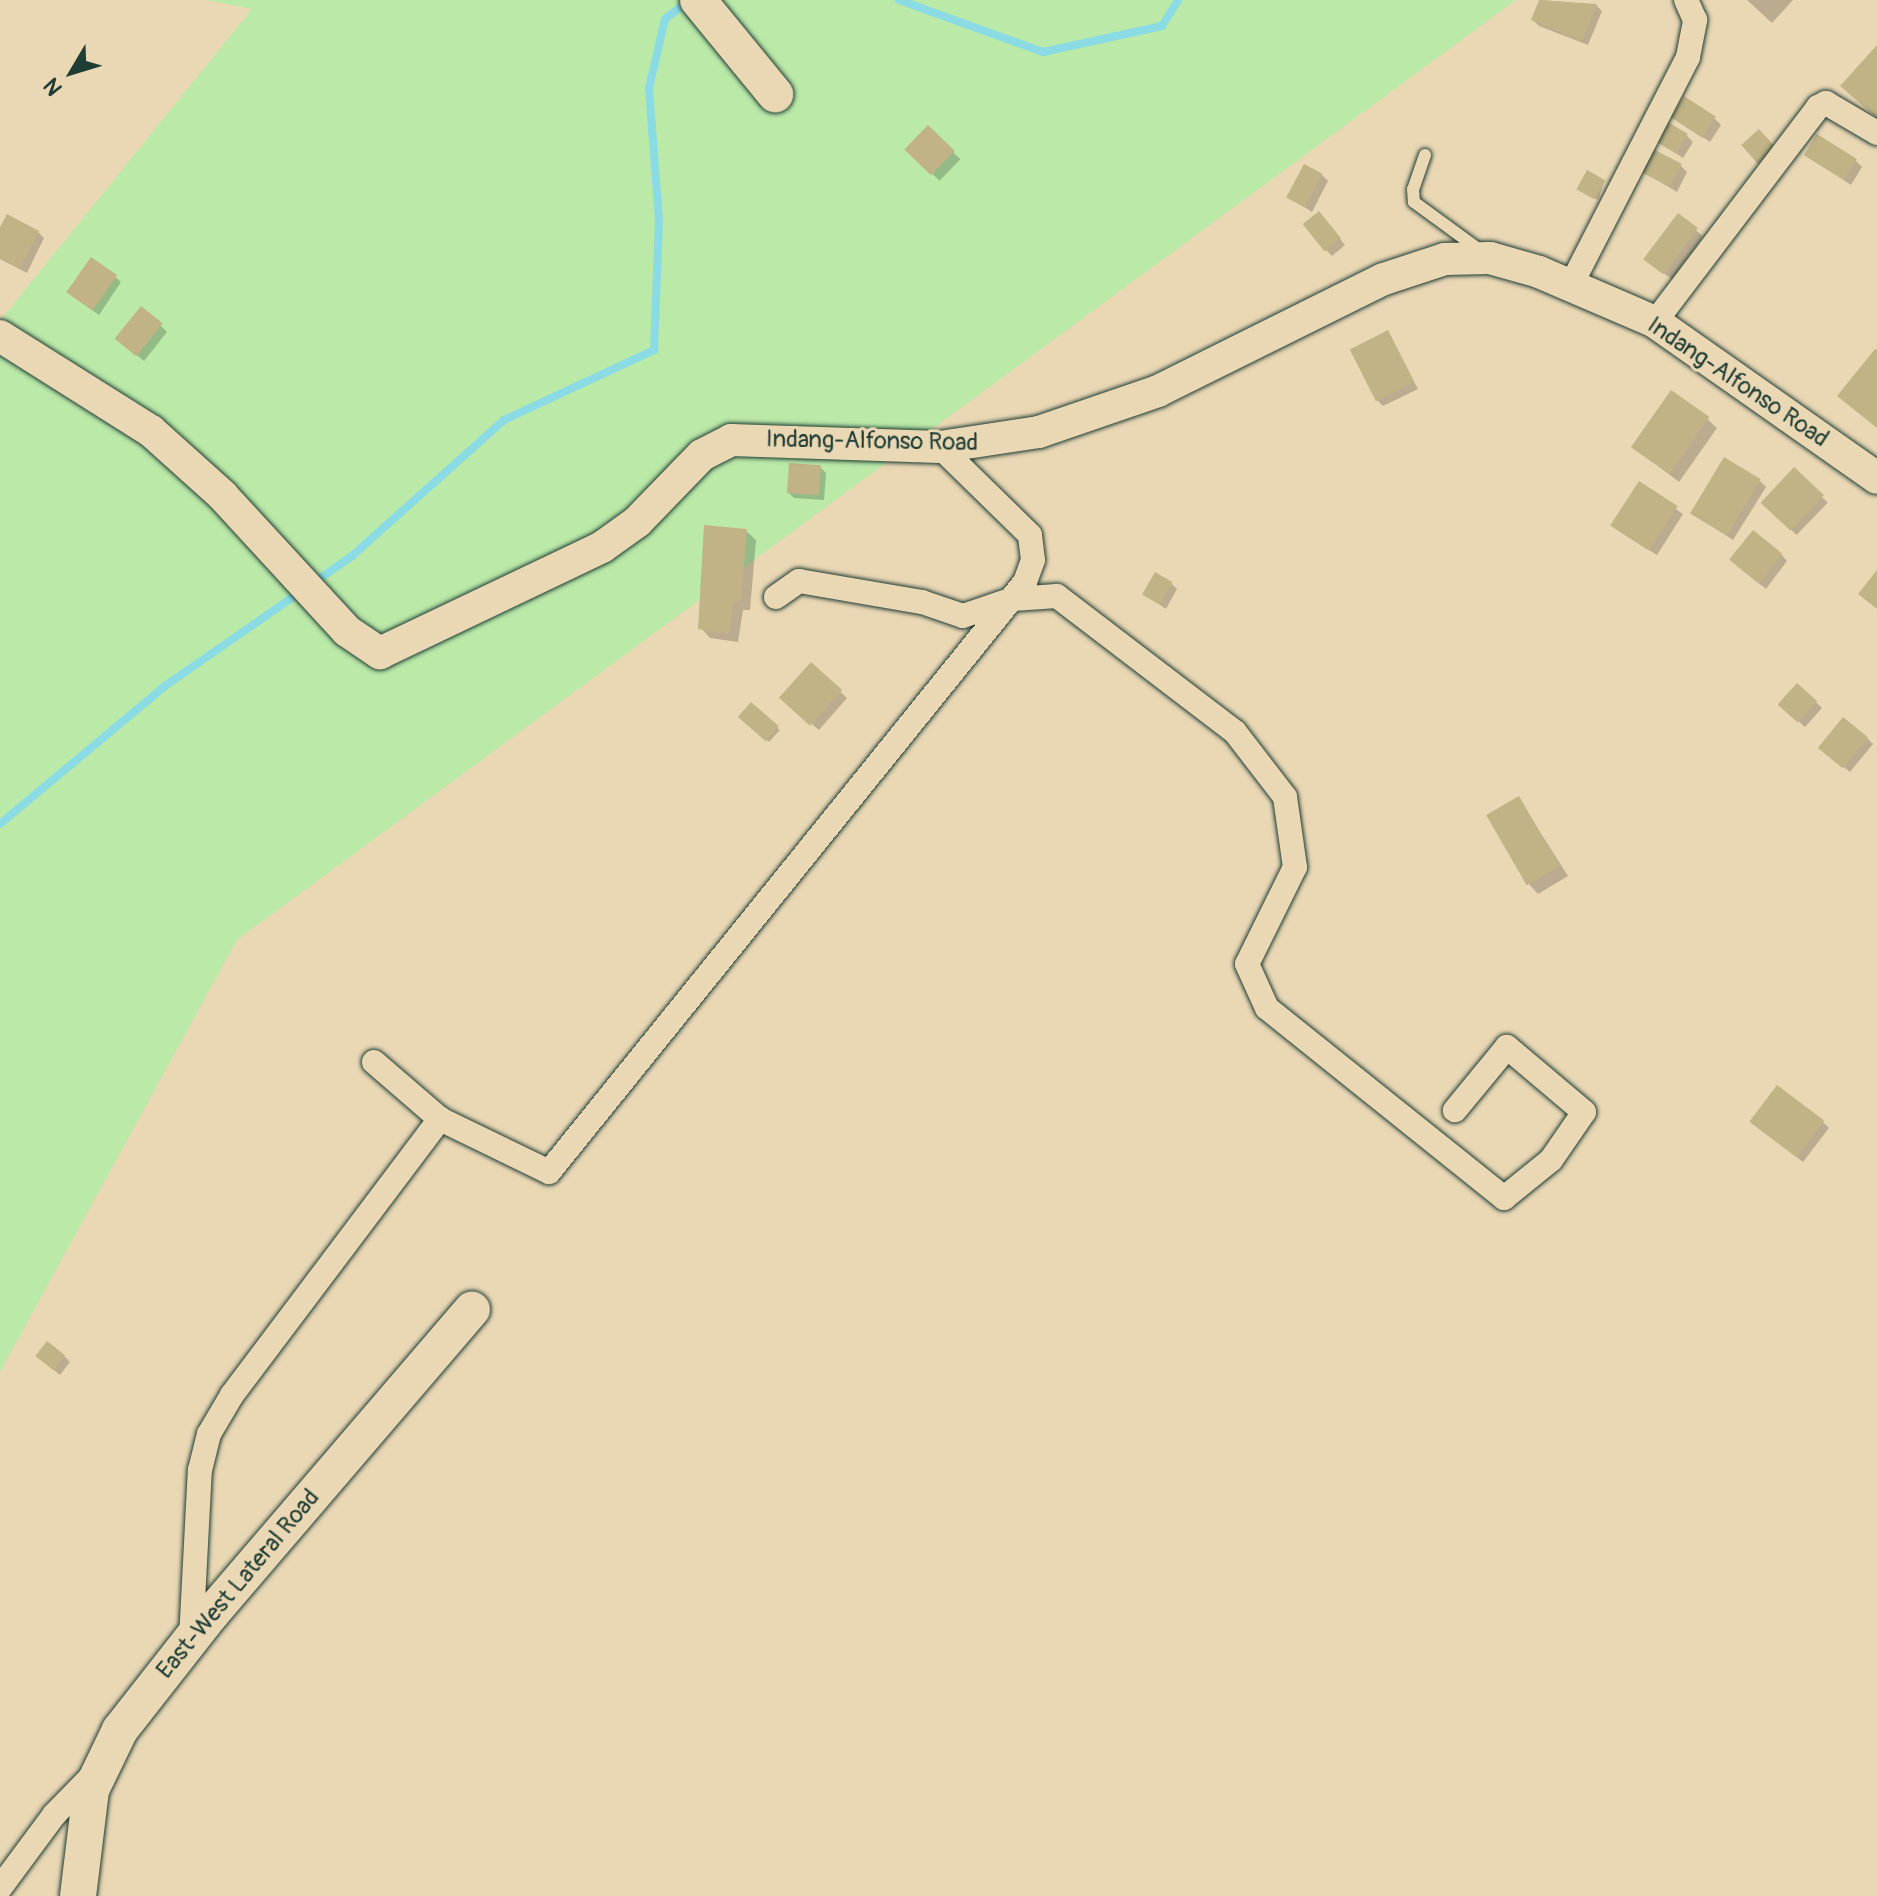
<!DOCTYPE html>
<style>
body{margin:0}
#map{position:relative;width:1877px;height:1896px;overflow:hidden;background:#ead8b5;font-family:Pangolin,sans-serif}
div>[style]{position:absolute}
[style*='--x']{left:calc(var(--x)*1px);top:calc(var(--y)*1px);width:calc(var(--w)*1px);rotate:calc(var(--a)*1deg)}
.green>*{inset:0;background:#bae9a8}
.shadow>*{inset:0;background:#0003;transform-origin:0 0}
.stream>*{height:8px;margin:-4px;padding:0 4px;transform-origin:4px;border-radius:4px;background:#8adbe4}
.building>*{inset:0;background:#c2b387;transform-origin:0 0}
.roads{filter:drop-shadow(0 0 2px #1f3d34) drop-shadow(0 0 2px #1f3d34)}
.lane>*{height:12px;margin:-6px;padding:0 6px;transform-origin:6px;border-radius:6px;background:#ead8b5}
.street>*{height:24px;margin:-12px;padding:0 12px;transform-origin:12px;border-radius:12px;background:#ead8b5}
.secondary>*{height:32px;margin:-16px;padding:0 16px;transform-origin:16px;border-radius:16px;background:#ead8b5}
.primary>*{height:36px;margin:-18px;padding:0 18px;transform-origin:18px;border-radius:18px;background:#ead8b5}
span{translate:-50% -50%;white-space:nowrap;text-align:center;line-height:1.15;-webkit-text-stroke:6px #ead8b5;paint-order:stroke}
.street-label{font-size:24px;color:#1f3d34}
.north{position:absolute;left:32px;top:32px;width:80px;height:80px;-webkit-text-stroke:6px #ead8b5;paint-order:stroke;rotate:232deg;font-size:22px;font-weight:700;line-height:32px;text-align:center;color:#1f3d34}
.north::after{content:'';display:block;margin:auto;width:28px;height:36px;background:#1f3d34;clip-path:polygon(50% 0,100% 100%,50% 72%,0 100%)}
</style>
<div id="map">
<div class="green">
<div style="clip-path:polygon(206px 0,1516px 0,237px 940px,0 1372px,0 321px,252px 9px)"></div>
</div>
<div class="shadow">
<div style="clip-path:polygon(1541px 0,1596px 5px,1602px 11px,1588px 45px,1539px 26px,1533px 20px)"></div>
<div style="clip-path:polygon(1747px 0,1793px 0,1772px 23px)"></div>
<div style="clip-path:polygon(1715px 119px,1721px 125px,1710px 142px,1680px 122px)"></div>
<div style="left:928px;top:128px;width:45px;height:30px;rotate:44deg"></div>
<div style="clip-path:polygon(1687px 136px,1693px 142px,1683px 158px,1654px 138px)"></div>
<div style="clip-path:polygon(1807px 155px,1856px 161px,1862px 167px,1851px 185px)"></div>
<div style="clip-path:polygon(1681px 166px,1687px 172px,1677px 192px,1638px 169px)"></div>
<div style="clip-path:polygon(1322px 175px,1328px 181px,1312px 212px,1289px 197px)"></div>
<div style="clip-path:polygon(1604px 182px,1598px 200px,1581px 191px)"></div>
<div style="clip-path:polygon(1678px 216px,1703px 236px,1672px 279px,1653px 266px)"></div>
<div style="clip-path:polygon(1324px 220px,1345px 245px,1332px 256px,1326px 250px)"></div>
<div style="clip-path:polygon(0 232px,38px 232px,44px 238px,27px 273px,0 259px)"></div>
<div style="clip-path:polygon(115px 277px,121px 282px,99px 315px,75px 298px)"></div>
<div style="clip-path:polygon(161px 326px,167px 332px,144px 361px,123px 344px)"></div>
<div style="clip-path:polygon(1387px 332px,1418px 389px,1383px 406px,1377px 400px)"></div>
<div style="clip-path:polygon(1707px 419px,1717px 428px,1679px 482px,1634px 447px)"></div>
<div style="clip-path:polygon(820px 467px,826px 473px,824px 500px,794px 498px,788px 492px)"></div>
<div style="left:1794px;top:470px;width:47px;height:45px;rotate:44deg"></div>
<div style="clip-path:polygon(1760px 481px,1766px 487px,1733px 540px,1692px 513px)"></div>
<div style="clip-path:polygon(1640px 484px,1683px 514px,1657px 555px,1620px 532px)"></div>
<div style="clip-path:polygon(746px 531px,756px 540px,750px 610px,743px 610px,738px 642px,710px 638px,701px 628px)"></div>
<div style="clip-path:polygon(1782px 555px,1787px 561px,1766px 589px,1737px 566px)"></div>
<div style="clip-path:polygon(1171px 583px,1177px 589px,1166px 609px,1144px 594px)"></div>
<div style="clip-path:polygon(811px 665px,847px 698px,819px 730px,788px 704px)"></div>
<div style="clip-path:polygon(1816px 702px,1822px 708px,1805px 727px,1786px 710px)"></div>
<div style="left:751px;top:705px;width:38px;height:16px;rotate:41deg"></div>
<div style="clip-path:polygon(1867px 738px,1873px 744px,1850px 772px,1827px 754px)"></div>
<div style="clip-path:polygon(1519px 799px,1568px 876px,1538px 894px,1529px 884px)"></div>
<div style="clip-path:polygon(1823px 1122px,1829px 1128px,1803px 1162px,1757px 1127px)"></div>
<div style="clip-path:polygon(64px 1356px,70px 1362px,60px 1375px,44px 1362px)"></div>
</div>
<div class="stream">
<div style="--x:899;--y:0;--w:153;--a:19.9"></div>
<div style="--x:1043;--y:52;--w:122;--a:-12.3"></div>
<div style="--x:1162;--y:26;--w:31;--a:-58"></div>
<div style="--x:312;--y:584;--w:49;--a:-35"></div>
<div style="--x:352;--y:556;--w:204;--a:-41.8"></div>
<div style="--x:504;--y:420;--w:166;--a:-25"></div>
<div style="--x:654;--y:350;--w:129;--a:-87.8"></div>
<div style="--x:659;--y:221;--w:133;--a:-94.3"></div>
<div style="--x:649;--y:88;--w:71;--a:-76.9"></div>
<div style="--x:665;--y:19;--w:31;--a:-38"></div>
<div style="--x:0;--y:824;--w:215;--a:-39.9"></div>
<div style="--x:165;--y:686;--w:165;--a:-34.8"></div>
</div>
<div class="building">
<div style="clip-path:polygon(1539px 0,1597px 4px,1582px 41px,1531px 20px)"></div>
<div style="clip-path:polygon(1877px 45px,1877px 118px,1840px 86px)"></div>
<div style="left:1684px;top:96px;width:38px;height:25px;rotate:33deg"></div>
<div style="left:1663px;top:119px;width:29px;height:23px;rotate:31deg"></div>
<div style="left:928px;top:125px;width:37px;height:34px;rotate:44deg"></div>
<div style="left:1759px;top:129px;width:25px;height:24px;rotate:48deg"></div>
<div style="left:1817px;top:134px;width:47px;height:25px;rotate:32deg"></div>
<div style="left:1647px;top:146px;width:39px;height:26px;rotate:27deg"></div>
<div style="left:1304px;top:164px;width:21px;height:38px;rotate:28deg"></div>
<div style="left:1587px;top:170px;width:21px;height:22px;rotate:29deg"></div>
<div style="left:1319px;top:211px;width:35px;height:21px;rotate:51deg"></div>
<div style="left:1678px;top:213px;width:25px;height:58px;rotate:37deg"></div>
<div style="clip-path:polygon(7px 214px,39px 231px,20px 268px,0 258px,0 227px)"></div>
<div style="left:91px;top:257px;width:32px;height:43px;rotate:35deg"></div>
<div style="left:141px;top:306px;width:28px;height:42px;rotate:39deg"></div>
<div style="left:1388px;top:330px;width:58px;height:43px;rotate:63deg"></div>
<div style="clip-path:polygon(1875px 349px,1877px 350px,1877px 428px,1837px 396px)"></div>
<div style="left:1671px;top:390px;width:47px;height:70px;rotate:35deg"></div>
<div style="left:1724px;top:457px;width:43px;height:66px;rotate:31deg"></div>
<div style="left:789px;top:463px;width:32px;height:30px;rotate:4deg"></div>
<div style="left:1794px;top:467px;width:41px;height:49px;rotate:43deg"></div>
<div style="left:1639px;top:481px;width:46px;height:53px;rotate:33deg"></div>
<div style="clip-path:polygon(704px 525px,747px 529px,741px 602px,734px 601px,729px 634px,698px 629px)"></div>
<div style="left:1753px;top:530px;width:38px;height:38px;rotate:39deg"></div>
<div style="clip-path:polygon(1877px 570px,1877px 609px,1858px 594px)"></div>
<div style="left:1155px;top:572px;width:20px;height:26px;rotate:30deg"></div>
<div style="left:811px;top:662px;width:42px;height:48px;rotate:42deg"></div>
<div style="left:1797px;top:683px;width:27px;height:29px;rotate:42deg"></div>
<div style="left:751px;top:702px;width:37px;height:20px;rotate:41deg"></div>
<div style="left:1843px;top:717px;width:32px;height:40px;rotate:39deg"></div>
<div style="left:1519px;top:796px;width:81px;height:38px;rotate:60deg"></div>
<div style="left:1777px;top:1085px;width:59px;height:46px;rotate:37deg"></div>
<div style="left:47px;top:1341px;width:23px;height:19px;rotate:38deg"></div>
</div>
<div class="roads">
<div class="lane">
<div style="--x:1425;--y:155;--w:36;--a:109"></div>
<div style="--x:1413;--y:189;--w:13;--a:86"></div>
<div style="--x:1414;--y:202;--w:83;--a:36.2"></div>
</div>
<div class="street">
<div style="--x:1571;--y:285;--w:256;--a:-62.8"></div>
<div style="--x:1688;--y:57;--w:38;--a:-79"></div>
<div style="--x:1695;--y:20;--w:22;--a:-114"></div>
<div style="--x:1655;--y:322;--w:270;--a:-52.8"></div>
<div style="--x:1818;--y:107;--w:9;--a:-27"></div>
<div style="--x:1826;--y:103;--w:59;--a:30.5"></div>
<div style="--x:776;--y:597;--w:28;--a:-35"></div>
<div style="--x:799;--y:581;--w:125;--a:9.7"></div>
<div style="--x:922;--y:602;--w:43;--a:18.9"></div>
<div style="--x:963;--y:616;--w:53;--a:-18.8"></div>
<div style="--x:1013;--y:599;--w:44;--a:-3.9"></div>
<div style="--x:1057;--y:596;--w:224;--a:37.4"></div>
<div style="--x:1235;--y:732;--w:82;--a:52.4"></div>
<div style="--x:1285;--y:797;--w:71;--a:81.9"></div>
<div style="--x:1295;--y:867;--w:108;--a:116.3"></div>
<div style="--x:1247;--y:964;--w:48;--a:65.6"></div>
<div style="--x:1267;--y:1008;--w:304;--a:38.7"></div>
<div style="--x:1504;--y:1198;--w:60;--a:-39"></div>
<div style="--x:1551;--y:1160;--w:58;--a:-55.5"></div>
<div style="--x:1584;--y:1112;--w:101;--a:-139.8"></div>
<div style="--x:1507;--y:1047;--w:82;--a:129.5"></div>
<div style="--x:374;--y:1062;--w:87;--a:40.8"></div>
<div style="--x:440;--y:1119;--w:121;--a:25.9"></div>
<div style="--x:549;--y:1172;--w:758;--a:-51.1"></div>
<div style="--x:1025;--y:582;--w:23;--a:-70"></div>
<div style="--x:1033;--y:560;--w:25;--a:-97"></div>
<div style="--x:1030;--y:535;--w:126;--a:-135.6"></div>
<div style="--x:191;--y:1639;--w:169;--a:-87"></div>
<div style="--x:200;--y:1470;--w:37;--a:-76"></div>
<div style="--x:209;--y:1434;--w:45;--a:-59.5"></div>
<div style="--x:232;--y:1395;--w:346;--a:-53"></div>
<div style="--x:0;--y:1888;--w:91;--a:-53.5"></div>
<div style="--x:54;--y:1815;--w:57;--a:-45.7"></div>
</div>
<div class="secondary">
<div style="--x:0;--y:336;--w:178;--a:32.2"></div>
<div style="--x:151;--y:431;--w:96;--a:42"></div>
<div style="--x:222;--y:495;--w:185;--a:47.4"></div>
<div style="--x:347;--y:631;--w:40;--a:34"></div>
<div style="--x:380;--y:653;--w:246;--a:-25.5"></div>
<div style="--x:602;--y:547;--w:43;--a:-35.5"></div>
<div style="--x:637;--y:522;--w:93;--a:-45.9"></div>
<div style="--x:702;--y:455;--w:33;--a:-27"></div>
<div style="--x:731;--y:440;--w:209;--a:1.9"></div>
<div style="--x:940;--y:447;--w:100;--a:-8.6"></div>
<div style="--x:1039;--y:432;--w:126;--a:-19"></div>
<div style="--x:1158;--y:391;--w:252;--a:-26.4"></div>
<div style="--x:1384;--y:279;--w:64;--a:-18.2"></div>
<div style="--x:1445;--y:259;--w:45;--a:-1.3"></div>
<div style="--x:1490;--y:258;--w:51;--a:15.9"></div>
<div style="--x:1539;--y:272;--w:126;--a:23.3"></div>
<div style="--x:1655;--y:322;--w:271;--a:35.1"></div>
</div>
<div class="primary">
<div style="--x:698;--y:0;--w:122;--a:50.7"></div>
<div style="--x:78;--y:1896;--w:107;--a:-83"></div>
<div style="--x:91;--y:1790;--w:67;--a:-64.2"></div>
<div style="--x:120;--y:1730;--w:147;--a:-51.9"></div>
<div style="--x:211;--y:1614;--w:401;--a:-49.4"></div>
</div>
</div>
<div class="street-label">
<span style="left:1738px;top:382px;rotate:34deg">Indang-Alfonso Road</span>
<span style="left:872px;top:441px;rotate:1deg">Indang-Alfonso Road</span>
<span style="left:238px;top:1584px;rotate:-50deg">East-West Lateral Road</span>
</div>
<div class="north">N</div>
</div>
